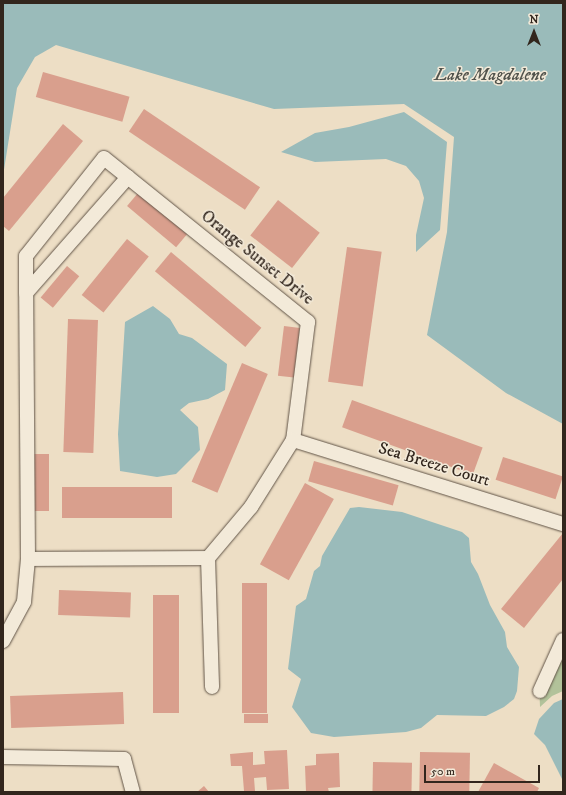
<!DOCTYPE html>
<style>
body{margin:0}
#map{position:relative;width:566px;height:795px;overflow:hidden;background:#eddec5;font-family:"IM FELL DW Pica",serif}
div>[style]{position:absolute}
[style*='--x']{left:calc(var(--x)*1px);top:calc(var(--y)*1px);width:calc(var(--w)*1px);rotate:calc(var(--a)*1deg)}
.green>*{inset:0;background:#b2c29a}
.water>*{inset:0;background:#9abbba}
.building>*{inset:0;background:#d99f8d;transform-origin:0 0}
.roads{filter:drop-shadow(0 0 1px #615447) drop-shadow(0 0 1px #615447)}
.minor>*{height:14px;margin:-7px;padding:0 7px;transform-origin:7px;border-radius:7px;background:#f3ead9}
span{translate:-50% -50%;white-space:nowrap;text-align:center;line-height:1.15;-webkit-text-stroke:3px #f3ead9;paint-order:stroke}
.street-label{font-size:17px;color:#32261d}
.water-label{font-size:18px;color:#51534c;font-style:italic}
.frame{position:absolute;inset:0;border:4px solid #32261d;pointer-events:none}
.north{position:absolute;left:514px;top:12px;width:40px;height:40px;-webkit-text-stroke:3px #f3ead9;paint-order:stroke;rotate:0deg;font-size:11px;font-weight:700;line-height:16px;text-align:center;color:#32261d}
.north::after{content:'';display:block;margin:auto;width:14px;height:18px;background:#32261d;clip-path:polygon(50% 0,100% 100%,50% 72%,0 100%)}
.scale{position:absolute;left:424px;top:765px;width:116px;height:18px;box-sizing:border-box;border:2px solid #32261d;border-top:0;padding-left:5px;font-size:12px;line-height:14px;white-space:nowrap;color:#32261d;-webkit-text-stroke:3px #f3ead9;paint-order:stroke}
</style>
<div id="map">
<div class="green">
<div style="clip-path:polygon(563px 647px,563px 691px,552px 696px,540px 707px,539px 683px)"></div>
</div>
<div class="water">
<div style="clip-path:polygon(3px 3px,563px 3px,563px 424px,506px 393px,427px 335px,447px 232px,454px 137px,404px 104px,274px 109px,56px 45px,35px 57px,17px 88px,3px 176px)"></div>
<div style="clip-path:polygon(404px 112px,447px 142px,440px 230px,416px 252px,416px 235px,424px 198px,419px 181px,406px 166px,386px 159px,315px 162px,281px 152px,315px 133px,349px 127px)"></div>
<div style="clip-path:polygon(153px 306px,170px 319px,179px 334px,192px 338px,227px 364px,225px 390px,208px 399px,189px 403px,180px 410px,198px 427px,200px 450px,176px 474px,157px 477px,120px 471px,118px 434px,125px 322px)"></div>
<div style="clip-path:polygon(359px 507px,402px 512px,462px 532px,469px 538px,471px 562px,478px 574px,490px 605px,505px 632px,507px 647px,519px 667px,517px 691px,514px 699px,504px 707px,486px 716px,437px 715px,421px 728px,406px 732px,334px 737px,311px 733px,292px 707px,301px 679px,288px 669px,296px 606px,306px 599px,314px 571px,320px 566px,322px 556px,350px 508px)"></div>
<div style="clip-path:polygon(563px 699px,563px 781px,545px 745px,534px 734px,539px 719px,554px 703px)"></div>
</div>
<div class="building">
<div style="left:43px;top:72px;width:90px;height:26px;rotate:16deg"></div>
<div style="left:144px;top:109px;width:140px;height:27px;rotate:34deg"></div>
<div style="clip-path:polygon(63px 124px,83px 141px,9px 231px,3px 226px,3px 198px)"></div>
<div style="left:138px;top:193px;width:64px;height:17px;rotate:40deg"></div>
<div style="left:278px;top:200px;width:53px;height:45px;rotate:38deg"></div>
<div style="left:127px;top:239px;width:28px;height:72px;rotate:39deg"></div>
<div style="left:347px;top:247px;width:35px;height:136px;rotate:8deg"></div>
<div style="left:171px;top:252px;width:118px;height:25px;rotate:40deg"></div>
<div style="left:67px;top:266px;width:16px;height:41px;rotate:40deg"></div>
<div style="left:68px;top:319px;width:30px;height:133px;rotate:2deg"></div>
<div style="left:284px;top:326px;width:16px;height:50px;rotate:7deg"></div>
<div style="left:242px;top:363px;width:28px;height:129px;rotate:23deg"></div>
<div style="left:352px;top:400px;width:139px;height:29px;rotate:20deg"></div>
<div style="left:32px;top:454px;width:17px;height:57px"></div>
<div style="left:503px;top:457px;width:63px;height:24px;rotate:18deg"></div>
<div style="left:314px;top:461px;width:88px;height:21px;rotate:16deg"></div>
<div style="left:305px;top:483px;width:33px;height:93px;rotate:29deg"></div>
<div style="left:172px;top:487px;width:31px;height:110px;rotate:90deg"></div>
<div style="clip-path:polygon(563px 533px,563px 579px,524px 628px,501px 609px)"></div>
<div style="left:242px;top:583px;width:25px;height:130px"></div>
<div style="left:59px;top:590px;width:72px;height:25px;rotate:2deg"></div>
<div style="left:153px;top:595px;width:26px;height:118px"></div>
<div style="left:123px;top:692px;width:32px;height:113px;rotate:88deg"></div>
<div style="left:244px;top:714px;width:24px;height:9px"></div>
<div style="clip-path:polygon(287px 750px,289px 789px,267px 790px,266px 777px,254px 778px,255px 791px,244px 791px,242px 766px,231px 766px,230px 754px,253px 752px,253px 765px,265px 764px,264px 751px)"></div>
<div style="left:420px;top:752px;width:50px;height:40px;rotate:1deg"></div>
<div style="clip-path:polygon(339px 753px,340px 787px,328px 788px,329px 792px,306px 792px,305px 766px,316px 765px,316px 754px)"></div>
<div style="left:373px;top:762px;width:39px;height:30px;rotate:1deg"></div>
<div style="clip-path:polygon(494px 763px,539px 788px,537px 792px,478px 792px)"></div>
<div style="clip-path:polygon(204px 786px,209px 792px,197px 792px)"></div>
</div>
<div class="roads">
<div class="minor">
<div style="--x:128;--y:177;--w:154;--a:131.3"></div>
<div style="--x:26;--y:293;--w:37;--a:-90"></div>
<div style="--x:26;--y:256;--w:125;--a:-51.5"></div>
<div style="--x:104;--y:158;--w:262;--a:38.8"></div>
<div style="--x:308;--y:322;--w:119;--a:97.2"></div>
<div style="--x:293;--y:440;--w:79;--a:122.1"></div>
<div style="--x:251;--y:507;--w:67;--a:130.1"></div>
<div style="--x:208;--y:558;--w:129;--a:88.2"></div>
<div style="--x:293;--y:440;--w:283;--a:17.3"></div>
<div style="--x:28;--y:559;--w:180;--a:-0.3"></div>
<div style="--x:3;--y:641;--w:44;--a:-61.7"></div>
<div style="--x:24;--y:602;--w:43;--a:-84.7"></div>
<div style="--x:28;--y:559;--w:266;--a:-90.4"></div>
<div style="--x:540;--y:691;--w:56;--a:-65.7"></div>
<div style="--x:3;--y:757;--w:121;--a:0.9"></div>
<div style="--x:124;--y:759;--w:34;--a:75"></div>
</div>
</div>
<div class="street-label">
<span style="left:257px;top:258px;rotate:39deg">Orange Sunset Drive</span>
<span style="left:434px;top:465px;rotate:17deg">Sea Breeze Court</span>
</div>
<div class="water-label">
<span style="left:490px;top:75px">Lake Magdalene</span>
</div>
<div class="frame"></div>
<div class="north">N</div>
<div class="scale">50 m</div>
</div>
